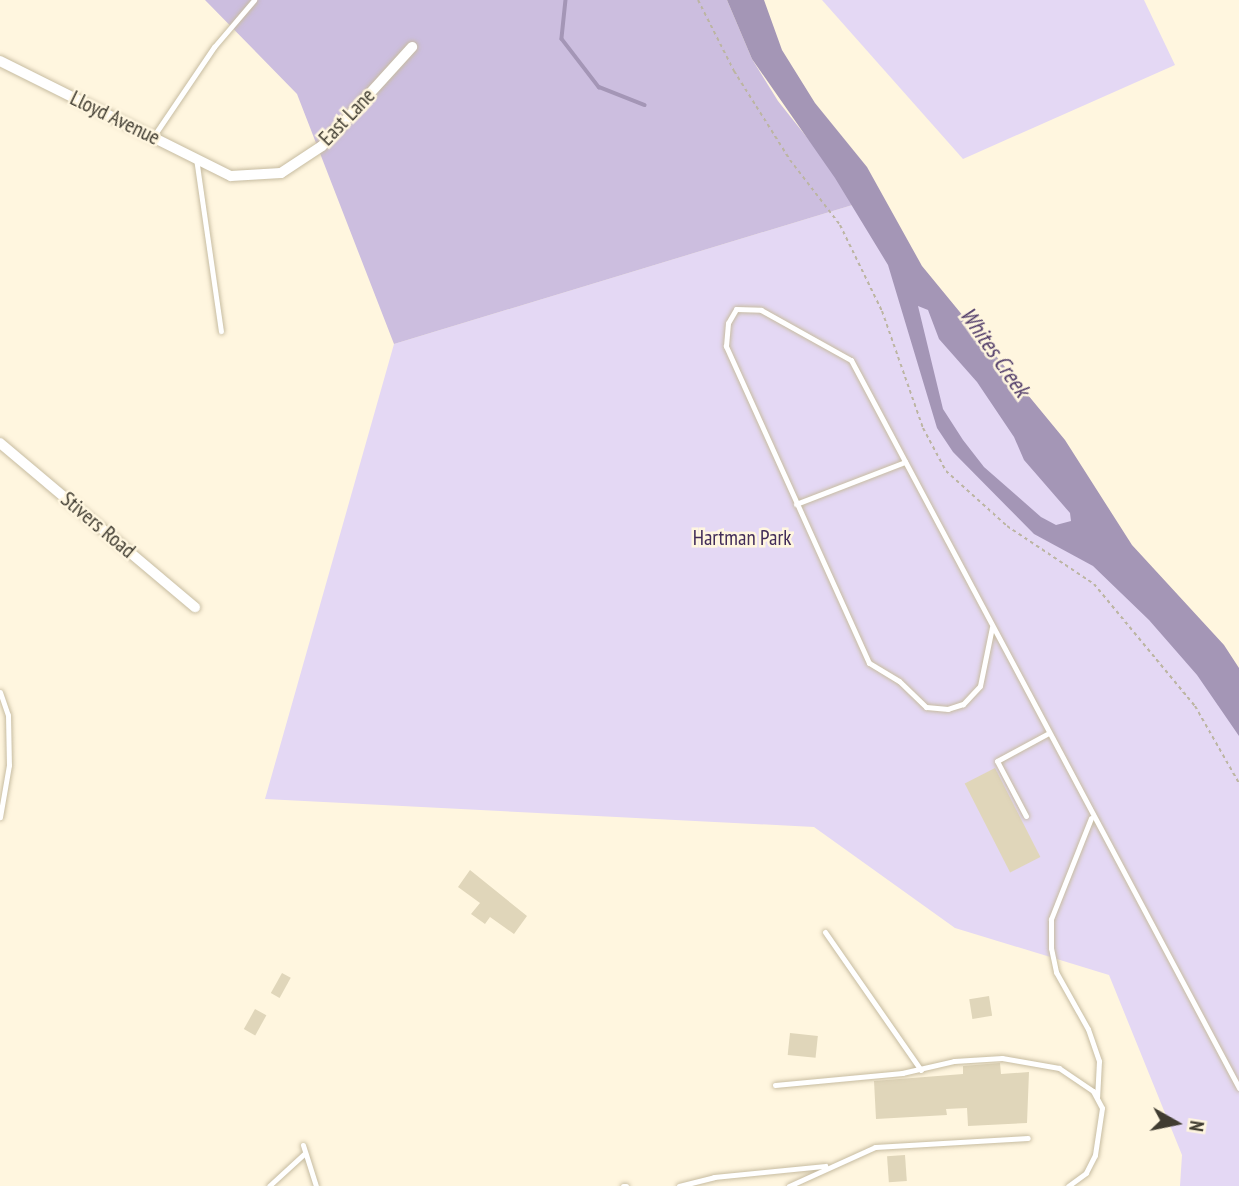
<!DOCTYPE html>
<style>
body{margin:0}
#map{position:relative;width:1239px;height:1186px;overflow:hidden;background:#fff6df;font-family:"PT Sans Narrow",sans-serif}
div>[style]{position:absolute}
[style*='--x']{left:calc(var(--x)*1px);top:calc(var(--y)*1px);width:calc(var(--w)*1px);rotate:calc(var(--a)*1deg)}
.green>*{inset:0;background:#e4d8f4}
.forest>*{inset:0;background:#ccbedf}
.water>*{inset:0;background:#a496b6}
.stream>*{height:3.5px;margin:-1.75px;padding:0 1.75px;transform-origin:1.75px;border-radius:1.75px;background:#a496b6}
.building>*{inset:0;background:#e0d6ba;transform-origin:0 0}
.path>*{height:2px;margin-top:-1px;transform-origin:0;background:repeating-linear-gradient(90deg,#bcb5a2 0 3.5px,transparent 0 7px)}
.roads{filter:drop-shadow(0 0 2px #c7bca1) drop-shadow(0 0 2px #c7bca1)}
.lane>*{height:5px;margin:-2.5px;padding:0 2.5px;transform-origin:2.5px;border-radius:2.5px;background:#fff}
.street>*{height:10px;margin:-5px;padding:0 5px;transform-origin:5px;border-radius:5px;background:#fff}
span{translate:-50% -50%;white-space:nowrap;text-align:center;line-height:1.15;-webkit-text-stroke:5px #fff6df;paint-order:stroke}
.street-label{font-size:21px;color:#403c31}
.park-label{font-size:21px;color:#422d59}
.water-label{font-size:23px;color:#513c69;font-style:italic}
.north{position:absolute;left:1141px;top:1088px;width:70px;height:70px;-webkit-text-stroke:5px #fff6df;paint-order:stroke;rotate:99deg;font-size:19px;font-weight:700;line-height:28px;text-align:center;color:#403c31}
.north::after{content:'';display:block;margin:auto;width:24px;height:32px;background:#403c31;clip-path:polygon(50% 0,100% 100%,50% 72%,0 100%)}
</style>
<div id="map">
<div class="green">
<div style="clip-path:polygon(822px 0,1144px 0,1175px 65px,963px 159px)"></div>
<div style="clip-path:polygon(859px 203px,1239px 694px,1239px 1186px,1180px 1186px,1182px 1155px,1109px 975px,955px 928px,814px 827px,265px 799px,394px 344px)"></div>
</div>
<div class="forest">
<div style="clip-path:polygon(205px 0,727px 0,752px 59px,778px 101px,859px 203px,394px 344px,297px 94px)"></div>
</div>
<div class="water">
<div style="clip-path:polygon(evenodd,727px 0,764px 0,782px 50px,815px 103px,867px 167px,922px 266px,1065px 440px,1132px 545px,1224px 645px,1239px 668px,1239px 736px,1197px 675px,1149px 620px,1093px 566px,1034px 534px,953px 452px,937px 428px,888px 265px,835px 178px,752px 59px,727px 0,918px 306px,928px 310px,939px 339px,977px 382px,1014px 437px,1024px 460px,1070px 513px,1071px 521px,1056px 525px,1041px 517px,984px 467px,963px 440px,943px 409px,918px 306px)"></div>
</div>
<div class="stream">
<div style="--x:566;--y:0;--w:39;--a:96"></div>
<div style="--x:562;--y:39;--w:61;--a:52.4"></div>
<div style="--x:599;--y:87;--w:49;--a:21.4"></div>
</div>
<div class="building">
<div style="left:995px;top:768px;width:100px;height:34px;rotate:63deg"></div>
<div style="clip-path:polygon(470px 870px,527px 916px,514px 934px,490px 917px,485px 924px,471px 914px,480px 903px,458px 887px)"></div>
<div style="left:282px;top:973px;width:10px;height:23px;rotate:29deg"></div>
<div style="left:989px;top:996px;width:20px;height:20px;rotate:81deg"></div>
<div style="left:255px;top:1009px;width:13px;height:23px;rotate:29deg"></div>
<div style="left:790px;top:1033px;width:28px;height:22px;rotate:6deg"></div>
<div style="clip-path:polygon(1000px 1063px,1001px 1074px,1029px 1072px,1027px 1123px,968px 1126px,967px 1108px,946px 1109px,947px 1115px,876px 1119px,874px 1081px,963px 1074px,963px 1066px)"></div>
<div style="left:905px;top:1155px;width:26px;height:18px;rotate:86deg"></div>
</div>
<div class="path">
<div style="--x:698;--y:0;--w:80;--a:63.1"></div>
<div style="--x:734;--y:71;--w:105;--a:57.8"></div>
<div style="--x:790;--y:160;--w:82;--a:52.4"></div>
<div style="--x:840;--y:225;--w:96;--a:64"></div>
<div style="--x:882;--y:311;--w:124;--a:70.7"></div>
<div style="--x:923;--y:428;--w:49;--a:61.9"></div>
<div style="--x:946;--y:471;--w:82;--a:42"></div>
<div style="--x:1007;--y:526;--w:105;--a:33.7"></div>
<div style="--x:1094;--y:584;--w:158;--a:50.4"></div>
<div style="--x:1195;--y:706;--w:89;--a:60.3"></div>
</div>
<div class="roads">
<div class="lane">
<div style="--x:153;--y:137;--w:109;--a:-55.9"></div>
<div style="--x:214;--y:47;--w:62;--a:-49.6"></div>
<div style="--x:196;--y:158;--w:175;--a:81.8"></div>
<div style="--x:796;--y:504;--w:117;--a:-21.1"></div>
<div style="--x:992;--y:627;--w:60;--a:101.5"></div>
<div style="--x:980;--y:686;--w:25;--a:133"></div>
<div style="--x:963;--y:704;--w:16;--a:162"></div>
<div style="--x:948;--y:709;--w:22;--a:-175"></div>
<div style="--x:926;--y:707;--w:37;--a:-136"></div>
<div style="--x:899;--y:681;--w:35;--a:-149"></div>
<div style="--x:869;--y:663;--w:348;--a:-114.3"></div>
<div style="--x:726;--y:346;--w:23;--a:-85"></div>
<div style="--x:728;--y:323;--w:16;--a:-60"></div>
<div style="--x:736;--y:309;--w:25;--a:2"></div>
<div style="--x:761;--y:310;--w:103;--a:29.1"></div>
<div style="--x:851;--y:360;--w:825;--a:61.94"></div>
<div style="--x:0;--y:692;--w:24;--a:71"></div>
<div style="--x:8;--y:715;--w:50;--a:88.9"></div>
<div style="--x:9;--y:765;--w:53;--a:99.8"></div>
<div style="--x:1026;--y:816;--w:62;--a:-117.8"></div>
<div style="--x:997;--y:761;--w:57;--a:-28.4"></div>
<div style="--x:1091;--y:818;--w:109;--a:111.6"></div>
<div style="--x:1051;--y:919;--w:29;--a:90"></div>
<div style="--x:1051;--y:948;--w:25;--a:78"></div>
<div style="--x:1056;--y:972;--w:65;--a:60.7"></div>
<div style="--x:1088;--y:1029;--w:34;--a:71"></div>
<div style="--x:1099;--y:1061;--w:36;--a:93"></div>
<div style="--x:825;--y:932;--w:168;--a:55.2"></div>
<div style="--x:775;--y:1085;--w:128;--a:-5.4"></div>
<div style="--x:902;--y:1073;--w:53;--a:-13"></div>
<div style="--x:954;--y:1061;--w:48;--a:-3.6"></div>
<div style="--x:1002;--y:1058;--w:58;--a:10"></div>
<div style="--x:1059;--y:1068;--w:41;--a:34.1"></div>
<div style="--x:1093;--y:1091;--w:19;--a:62"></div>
<div style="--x:1102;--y:1108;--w:48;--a:98.5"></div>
<div style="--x:1095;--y:1155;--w:20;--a:117"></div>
<div style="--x:1086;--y:1173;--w:22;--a:144"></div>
<div style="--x:303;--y:1145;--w:43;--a:72.4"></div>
<div style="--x:269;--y:1186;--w:49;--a:-42.5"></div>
<div style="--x:623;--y:1186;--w:3;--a:0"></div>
<div style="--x:679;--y:1186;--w:36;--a:-14"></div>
<div style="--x:714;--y:1177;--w:112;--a:-5.7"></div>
<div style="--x:789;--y:1186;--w:94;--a:-24.4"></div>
<div style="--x:875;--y:1147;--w:153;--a:-3.4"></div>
</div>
<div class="street">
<div style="--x:0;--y:61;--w:258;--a:26.5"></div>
<div style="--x:231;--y:176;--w:50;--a:-3.4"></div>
<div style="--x:281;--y:173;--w:49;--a:-33.4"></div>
<div style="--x:322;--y:146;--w:134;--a:-47.7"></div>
<div style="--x:0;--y:443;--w:255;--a:40.1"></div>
</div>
</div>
<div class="street-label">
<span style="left:347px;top:117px;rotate:-46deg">East Lane</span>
<span style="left:115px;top:118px;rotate:26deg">Lloyd Avenue</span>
<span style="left:98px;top:525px;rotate:40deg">Stivers Road</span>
</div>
<div class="park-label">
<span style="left:742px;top:538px">Hartman Park</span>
</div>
<div class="water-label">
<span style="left:995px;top:352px;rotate:55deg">Whites Creek</span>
</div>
<div class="north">N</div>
</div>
